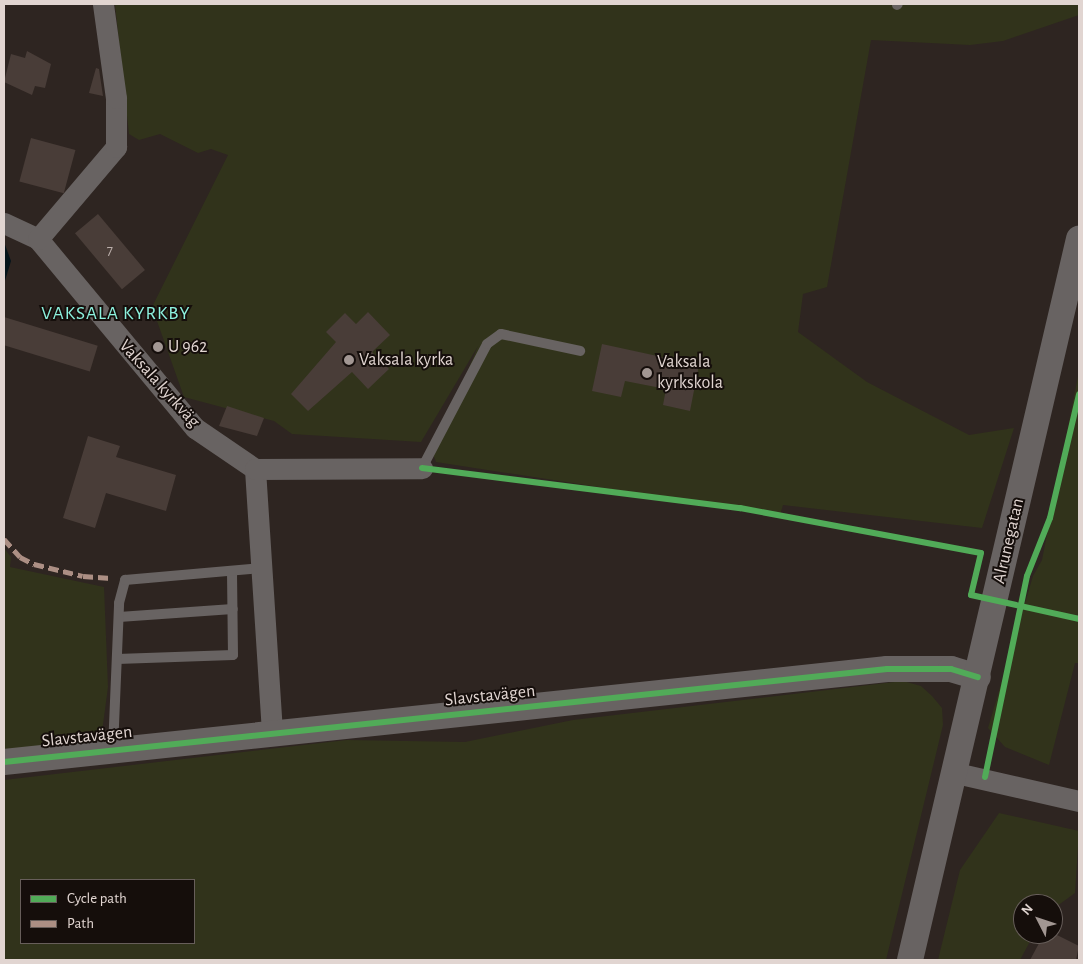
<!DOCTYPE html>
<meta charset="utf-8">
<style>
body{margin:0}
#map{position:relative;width:1083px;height:964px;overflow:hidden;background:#2e2521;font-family:"Alegreya Sans",sans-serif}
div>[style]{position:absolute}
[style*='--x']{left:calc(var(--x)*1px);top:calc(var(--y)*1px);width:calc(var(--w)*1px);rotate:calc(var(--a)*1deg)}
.green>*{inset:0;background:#31331b}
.water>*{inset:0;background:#04141a}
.building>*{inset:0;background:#493d38;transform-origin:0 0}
.service>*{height:10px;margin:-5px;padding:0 5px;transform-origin:5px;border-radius:5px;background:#686362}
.minor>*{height:21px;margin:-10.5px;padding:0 10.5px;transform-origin:10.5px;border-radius:10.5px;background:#686362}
.tertiary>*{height:26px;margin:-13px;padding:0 13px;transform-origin:13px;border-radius:13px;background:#686362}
.quiet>*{height:5px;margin-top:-2.5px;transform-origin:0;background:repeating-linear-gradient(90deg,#ac8f84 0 10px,transparent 0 15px)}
.cycleway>*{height:6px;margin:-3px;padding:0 3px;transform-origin:3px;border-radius:3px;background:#51ab58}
.dots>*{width:14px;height:14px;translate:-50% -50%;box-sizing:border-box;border:2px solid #150e0b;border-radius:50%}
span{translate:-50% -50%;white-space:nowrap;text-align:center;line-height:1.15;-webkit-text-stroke:4px #150e0b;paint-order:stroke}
.number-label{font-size:15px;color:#bbafab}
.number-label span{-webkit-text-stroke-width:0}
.poi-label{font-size:18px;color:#e1d5d1}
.left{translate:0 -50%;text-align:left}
.street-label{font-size:18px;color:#e1d5d1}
.neighbourhood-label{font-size:19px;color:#8df2de;letter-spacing:1px}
.frame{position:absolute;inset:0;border:5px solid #e1d5d1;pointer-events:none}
.legend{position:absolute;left:20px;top:879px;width:175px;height:65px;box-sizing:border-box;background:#150e0b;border:1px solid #675e5a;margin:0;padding:6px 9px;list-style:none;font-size:15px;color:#e1d5d1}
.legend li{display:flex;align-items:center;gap:10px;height:25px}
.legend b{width:25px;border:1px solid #675e5a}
.north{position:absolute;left:1013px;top:894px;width:50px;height:50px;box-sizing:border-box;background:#150e0b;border:1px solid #675e5a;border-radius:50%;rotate:311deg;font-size:14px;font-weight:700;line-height:20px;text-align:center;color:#e1d5d1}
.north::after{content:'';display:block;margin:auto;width:18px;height:22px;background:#a29793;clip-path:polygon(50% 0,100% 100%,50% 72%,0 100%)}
</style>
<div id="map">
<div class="green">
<div style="clip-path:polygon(115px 4px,1079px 4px,1079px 15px,1003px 41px,970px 45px,871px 40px,827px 287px,803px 294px,798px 332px,867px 382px,969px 435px,1014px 428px,982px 528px,783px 505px,780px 515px,436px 462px,433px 454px,478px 346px,421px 442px,292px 434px,274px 421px,184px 397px,152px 307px,228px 155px,211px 149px,198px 153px,160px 134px,139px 140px,129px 134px)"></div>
<div style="clip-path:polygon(1079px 371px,1079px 663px,1075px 663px,1049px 765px,1005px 747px,988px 728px,1033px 576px,1042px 560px)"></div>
<div style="clip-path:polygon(4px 548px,11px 557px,10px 567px,104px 587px,108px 687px,102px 732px,4px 754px)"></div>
<div style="clip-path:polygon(evenodd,903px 681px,921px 686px,932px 696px,942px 708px,943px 725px,886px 960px,4px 960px,4px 780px,347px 740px,465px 742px,573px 720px,903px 681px,21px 880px,194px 880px,194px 943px,21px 943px,21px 880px)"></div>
<div style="clip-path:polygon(999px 813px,1079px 831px,1075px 893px,1053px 909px,1053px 904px,1023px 904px,1023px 934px,1034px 934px,1020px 960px,938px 960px,960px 870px)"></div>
</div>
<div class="water">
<div style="clip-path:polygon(4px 242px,11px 261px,4px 284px)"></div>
</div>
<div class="building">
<div style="clip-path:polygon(27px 51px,51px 64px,45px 88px,35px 86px,32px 95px,4px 82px,11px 54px,25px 58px)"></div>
<div style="clip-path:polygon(96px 68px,99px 69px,103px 96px,89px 93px)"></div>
<div style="left:31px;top:138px;width:46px;height:45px;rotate:15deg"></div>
<div style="left:98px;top:214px;width:73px;height:30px;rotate:50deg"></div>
<div style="clip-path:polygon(368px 312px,390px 335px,372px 352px,389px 369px,368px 389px,352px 372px,308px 411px,291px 394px,336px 342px,326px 332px,345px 313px,356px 324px)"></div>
<div style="left:4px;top:317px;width:98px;height:27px;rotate:17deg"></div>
<div style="clip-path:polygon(602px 344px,699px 365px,690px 411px,663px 405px,666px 389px,625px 381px,621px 397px,592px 391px)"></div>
<div style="clip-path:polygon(227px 406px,264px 418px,257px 436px,219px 426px)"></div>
<div style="clip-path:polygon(88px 436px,120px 446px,116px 457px,176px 475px,166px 511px,106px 493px,95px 528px,63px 518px)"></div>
<div style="clip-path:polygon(1044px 934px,1055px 934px,1079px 946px,1076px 960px,1030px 960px)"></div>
</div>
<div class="service">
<div style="--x:897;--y:5;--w:1;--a:-45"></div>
<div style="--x:422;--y:468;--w:140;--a:-62.3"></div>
<div style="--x:487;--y:344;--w:17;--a:-36"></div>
<div style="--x:501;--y:334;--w:81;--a:12.1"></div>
<div style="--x:119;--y:617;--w:114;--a:-4"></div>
<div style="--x:117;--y:659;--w:116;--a:-2"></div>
<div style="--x:233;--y:655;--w:84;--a:-90.7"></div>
<div style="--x:113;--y:749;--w:146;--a:-87.6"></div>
<div style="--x:119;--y:603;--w:24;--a:-75"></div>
<div style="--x:125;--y:580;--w:137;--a:-5"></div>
</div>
<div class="minor">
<div style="--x:4;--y:223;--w:38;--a:25"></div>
<div style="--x:38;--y:239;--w:246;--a:50.3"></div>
<div style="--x:195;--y:428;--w:73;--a:34.3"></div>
<div style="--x:255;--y:469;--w:265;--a:86.3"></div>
<div style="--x:38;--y:239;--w:121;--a:-49.7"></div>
<div style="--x:116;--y:147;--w:49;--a:-90"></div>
<div style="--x:116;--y:98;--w:95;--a:-97.9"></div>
<div style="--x:255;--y:469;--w:167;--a:-0.3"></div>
<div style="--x:956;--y:773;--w:126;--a:12.8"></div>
</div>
<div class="tertiary">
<div style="--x:4;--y:762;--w:888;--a:-6.01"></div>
<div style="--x:887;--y:669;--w:64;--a:0"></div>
<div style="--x:951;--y:669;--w:28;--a:17"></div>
<div style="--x:910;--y:960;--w:741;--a:-76.81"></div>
</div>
<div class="quiet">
<div style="--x:4;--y:539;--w:24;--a:48"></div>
<div style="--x:20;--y:557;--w:16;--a:27"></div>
<div style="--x:34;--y:564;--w:50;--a:13.8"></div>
<div style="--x:83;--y:576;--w:28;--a:4"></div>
</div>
<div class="cycleway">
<div style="--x:422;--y:468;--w:321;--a:7.2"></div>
<div style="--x:740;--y:508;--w:245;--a:10.6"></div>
<div style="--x:981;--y:553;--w:43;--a:103.4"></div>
<div style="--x:971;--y:595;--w:111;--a:12.5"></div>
<div style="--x:4;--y:762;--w:888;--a:-6.01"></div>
<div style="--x:887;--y:669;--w:64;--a:0"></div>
<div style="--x:951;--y:669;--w:28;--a:17"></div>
<div style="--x:985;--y:777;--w:205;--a:-78.2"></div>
<div style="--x:1027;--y:576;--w:62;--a:-68.4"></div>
<div style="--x:1050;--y:518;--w:127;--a:-76.8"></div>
</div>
<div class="dots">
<div style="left:158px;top:347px;background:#a29793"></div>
<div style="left:349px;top:360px;background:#a29793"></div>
<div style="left:647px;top:373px;background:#a29793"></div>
</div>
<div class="number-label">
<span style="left:110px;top:251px">7</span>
</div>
<div class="poi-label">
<span class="left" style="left:168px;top:347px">U 962</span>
<span class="left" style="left:359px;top:360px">Vaksala kyrka</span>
<span class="left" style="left:657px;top:373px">Vaksala<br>kyrkskola</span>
</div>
<div class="street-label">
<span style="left:159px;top:384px;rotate:48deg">Vaksala kyrkväg</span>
<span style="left:1009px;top:541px;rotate:-77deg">Alrunegatan</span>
<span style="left:490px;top:696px;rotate:-6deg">Slavstavägen</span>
<span style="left:87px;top:737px;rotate:-6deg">Slavstavägen</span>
</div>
<div class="neighbourhood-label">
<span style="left:116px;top:314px">VAKSALA KYRKBY</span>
</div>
<div class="frame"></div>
<ul class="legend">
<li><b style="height:6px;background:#51ab58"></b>Cycle path</li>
<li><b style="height:6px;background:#ac8f84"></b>Path</li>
</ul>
<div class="north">N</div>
</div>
